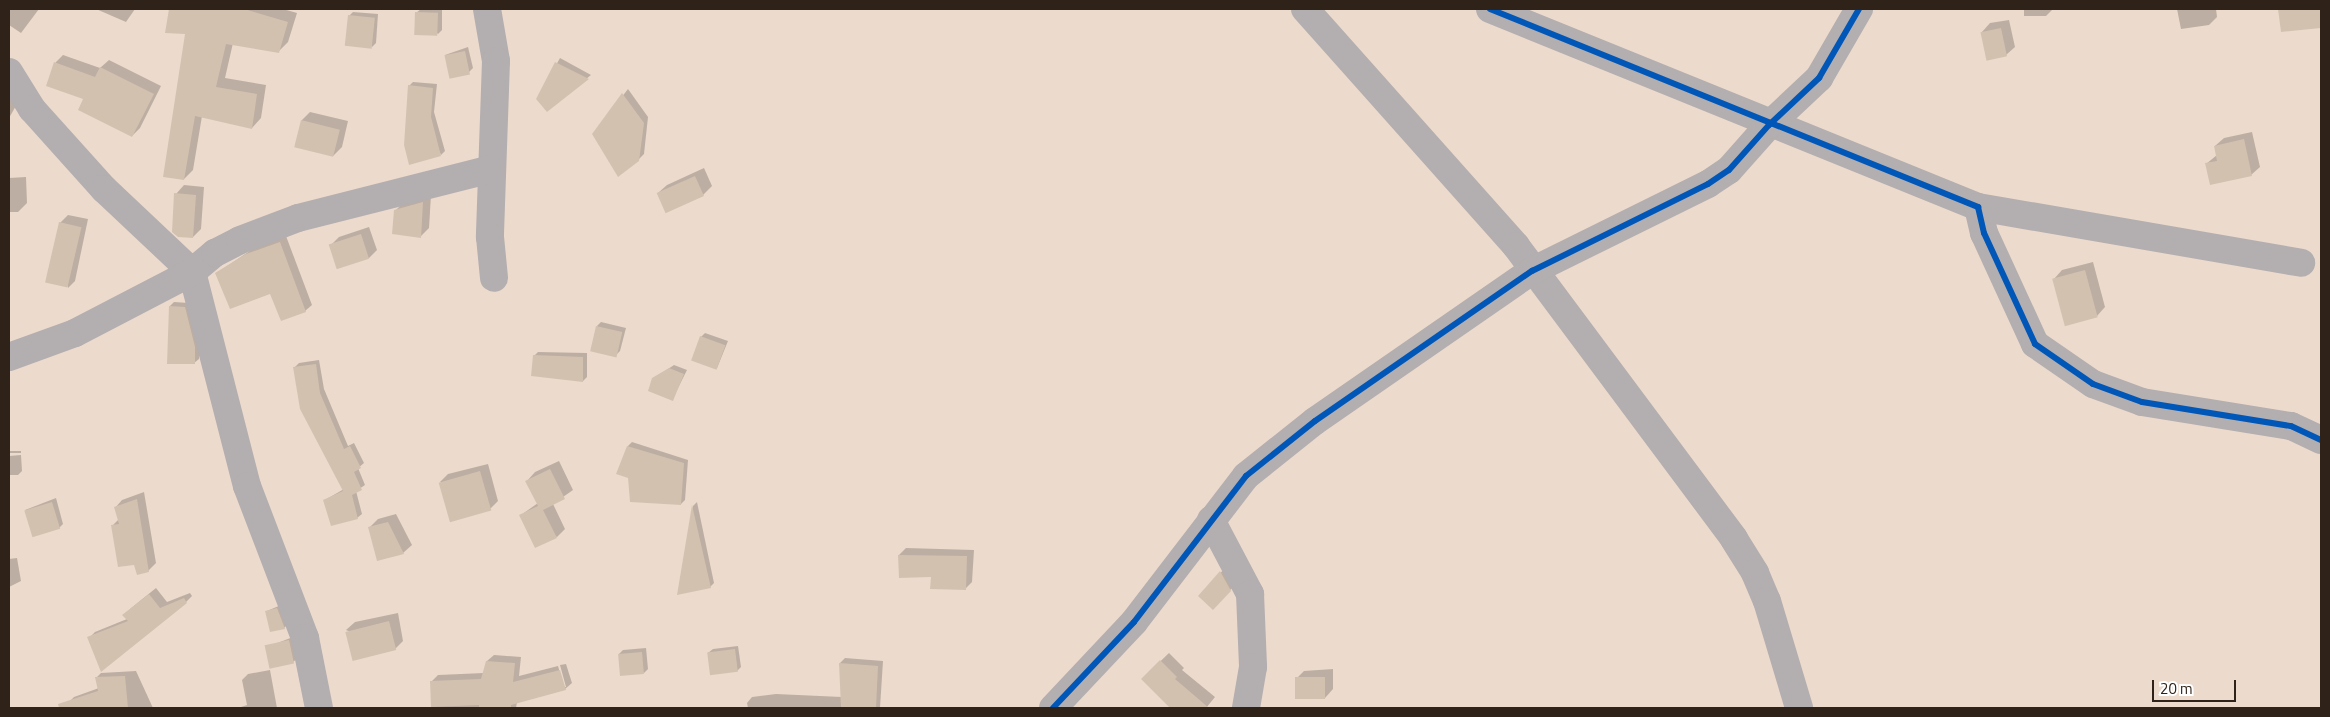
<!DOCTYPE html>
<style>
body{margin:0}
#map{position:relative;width:2330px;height:717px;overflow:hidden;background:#ecdacc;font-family:"Titillium Web",sans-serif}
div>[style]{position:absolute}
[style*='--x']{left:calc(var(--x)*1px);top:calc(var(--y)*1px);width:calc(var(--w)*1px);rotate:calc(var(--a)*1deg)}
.shadow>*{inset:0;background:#0003;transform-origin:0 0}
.building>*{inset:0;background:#d3c1b0;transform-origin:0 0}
.minor>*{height:28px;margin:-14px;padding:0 14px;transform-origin:14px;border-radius:14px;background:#b3aeaf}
.cycleway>*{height:6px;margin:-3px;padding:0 3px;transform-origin:3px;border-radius:3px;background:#0057b8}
span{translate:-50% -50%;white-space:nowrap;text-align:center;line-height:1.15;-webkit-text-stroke:4.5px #fff;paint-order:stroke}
.frame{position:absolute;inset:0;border:10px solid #2e2219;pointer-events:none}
.scale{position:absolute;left:2152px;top:680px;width:84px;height:22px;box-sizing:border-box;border:2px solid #2e2219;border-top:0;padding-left:6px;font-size:15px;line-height:18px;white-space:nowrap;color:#2e2219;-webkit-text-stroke:4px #fff;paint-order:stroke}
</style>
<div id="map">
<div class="shadow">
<div style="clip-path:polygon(9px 9px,39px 9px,21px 33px,9px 25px)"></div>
<div style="clip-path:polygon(96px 9px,135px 9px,126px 22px)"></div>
<div style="clip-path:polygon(171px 9px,283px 9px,297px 13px,288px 42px,278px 52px,233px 43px,225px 78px,266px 85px,261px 118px,252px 128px,202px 116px,193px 170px,184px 179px,186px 33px,166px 32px)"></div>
<div style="clip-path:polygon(421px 9px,442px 9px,442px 30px,438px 34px,416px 13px)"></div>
<div style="clip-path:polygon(2024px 9px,2053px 9px,2046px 16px,2024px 16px)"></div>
<div style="clip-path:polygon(2177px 9px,2216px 9px,2217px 17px,2209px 25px,2181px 29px)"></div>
<div style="clip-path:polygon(2280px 9px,2321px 9px,2321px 27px,2282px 30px)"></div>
<div style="clip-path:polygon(353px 12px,378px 14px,376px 43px,372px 47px,349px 16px)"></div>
<div style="clip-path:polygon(2009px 20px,2015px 47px,2006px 55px,1982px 32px,1990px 23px)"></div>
<div style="clip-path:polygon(468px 47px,473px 68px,469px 72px,445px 55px)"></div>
<div style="clip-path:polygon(63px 55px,100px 68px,109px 60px,161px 86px,140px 128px,132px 136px,85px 99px,47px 85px,56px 62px)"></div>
<div style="clip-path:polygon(560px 58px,591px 75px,547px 110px,537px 99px)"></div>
<div style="clip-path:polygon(413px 82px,437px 84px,434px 112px,445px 151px,441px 155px,409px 86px)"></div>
<div style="clip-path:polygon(628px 89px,648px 117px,644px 154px,638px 160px,593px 134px)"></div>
<div style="clip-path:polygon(9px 91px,17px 104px,9px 118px)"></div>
<div style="clip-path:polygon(310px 112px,348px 121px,342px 147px,333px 156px,295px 146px,302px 120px)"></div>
<div style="clip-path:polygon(2252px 132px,2260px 167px,2251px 175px,2206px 164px,2217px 155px,2215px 146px,2224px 138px)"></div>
<div style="clip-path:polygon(704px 168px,712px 186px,703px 195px,658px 193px,667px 185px)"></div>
<div style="clip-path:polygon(26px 177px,27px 203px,18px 212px,9px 212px,9px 178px)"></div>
<div style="clip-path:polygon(184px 185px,204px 187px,201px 229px,193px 237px,176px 194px)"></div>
<div style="clip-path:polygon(431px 195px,429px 228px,421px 236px,396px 210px,404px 202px)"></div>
<div style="clip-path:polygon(68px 215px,88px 219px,75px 281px,68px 288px,60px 223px)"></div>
<div style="clip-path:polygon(369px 227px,377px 250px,369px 258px,330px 246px,339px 237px)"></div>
<div style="clip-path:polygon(286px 236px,312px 305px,305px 311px,271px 292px,217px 273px,254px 248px)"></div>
<div style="clip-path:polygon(2093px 262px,2105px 307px,2097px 316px,2054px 279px,2062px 270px)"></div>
<div style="clip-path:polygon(174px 302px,189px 303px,199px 343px,199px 359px,194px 363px,170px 306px)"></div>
<div style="clip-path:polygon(601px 322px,626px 328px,620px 351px,616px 355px,597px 326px)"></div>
<div style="clip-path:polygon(705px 333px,728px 341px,717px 368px,701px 337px)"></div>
<div style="clip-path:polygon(538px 352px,587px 353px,587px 377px,583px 381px,534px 356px)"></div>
<div style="clip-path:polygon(319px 360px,324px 389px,348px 446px,354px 443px,364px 463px,358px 468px,365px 485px,356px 491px,362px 514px,357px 518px,325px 500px,344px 489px,295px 367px,299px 363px)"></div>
<div style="clip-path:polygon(674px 365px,687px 370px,672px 400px,653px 379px)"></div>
<div style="clip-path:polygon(632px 442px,688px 460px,685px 500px,681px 504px,629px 477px,628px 446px)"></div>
<div style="left:9px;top:451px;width:12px;height:2px"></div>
<div style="clip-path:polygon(21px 455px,22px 471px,18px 475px,9px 475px,9px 456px)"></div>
<div style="clip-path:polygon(559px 461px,573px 490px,553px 504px,565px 529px,557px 537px,521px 515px,538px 503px,527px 481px,535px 472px)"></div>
<div style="clip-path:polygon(488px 464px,498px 501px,490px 509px,440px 482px,448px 474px)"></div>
<div style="clip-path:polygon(144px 492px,156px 563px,148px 571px,134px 564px,112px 526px,119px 519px,115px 508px,122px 500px)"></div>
<div style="clip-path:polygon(56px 498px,63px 524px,59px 528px,25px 510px)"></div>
<div style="clip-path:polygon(697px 502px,714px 583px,710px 587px,678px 593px,693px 506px)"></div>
<div style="clip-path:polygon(396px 514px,412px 545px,403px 553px,370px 527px,378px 519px)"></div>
<div style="clip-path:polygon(906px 548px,974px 550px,972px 582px,965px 589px,932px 575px,899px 555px)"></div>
<div style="clip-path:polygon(17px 558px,21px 581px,9px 587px,9px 559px)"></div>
<div style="clip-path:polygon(1225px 568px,1234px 586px,1213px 608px,1199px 596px)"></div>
<div style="clip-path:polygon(156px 588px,167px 602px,190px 593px,192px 596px,186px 602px,89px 638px,95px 632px,127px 619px,130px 609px)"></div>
<div style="clip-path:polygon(281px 605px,288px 624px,284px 628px,267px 611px)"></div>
<div style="clip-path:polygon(398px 613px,403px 641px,395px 649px,346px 630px,355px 622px)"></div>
<div style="clip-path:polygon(293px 637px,298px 658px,293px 662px,267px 647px)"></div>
<div style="clip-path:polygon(738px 646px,741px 667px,737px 671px,708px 653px,713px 649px)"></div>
<div style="clip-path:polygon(646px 648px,648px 669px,644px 673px,619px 654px,623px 650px)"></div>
<div style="clip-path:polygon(1169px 653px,1184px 668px,1182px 670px,1215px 697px,1206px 708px,1172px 708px,1142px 679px)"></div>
<div style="clip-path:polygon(494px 655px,521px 657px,519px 676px,558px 666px,564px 687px,566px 687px,560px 665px,566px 664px,572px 683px,565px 689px,517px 702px,516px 708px,432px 708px,431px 682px,438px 675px,484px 673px,487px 661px)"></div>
<div style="clip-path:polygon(845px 658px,883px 661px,880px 708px,748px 708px,747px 703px,752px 697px,776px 694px,842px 697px,840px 663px)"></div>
<div style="clip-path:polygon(1333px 669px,1333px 689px,1325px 698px,1296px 679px,1304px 671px)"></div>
<div style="clip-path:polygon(270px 670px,277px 708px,238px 708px,247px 705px,242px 680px,248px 674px)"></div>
<div style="clip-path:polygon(136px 671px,153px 708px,70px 708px,69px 702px,74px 697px,99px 688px,96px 678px,101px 673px)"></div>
</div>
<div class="building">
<div style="clip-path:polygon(169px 9px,244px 9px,288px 22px,279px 53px,226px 44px,216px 87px,257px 94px,252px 129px,195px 116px,184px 180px,163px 177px,185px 34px,165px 33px)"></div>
<div style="clip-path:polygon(2278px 9px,2321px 9px,2321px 28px,2281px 32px)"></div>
<div style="left:415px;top:12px;width:23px;height:23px;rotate:2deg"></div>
<div style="left:348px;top:15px;width:27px;height:31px;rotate:6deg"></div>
<div style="left:2001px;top:28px;width:29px;height:21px;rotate:78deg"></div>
<div style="left:465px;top:51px;width:24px;height:21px;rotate:78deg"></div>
<div style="clip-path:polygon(54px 62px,95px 77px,100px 67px,154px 94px,132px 137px,78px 110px,83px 99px,46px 86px)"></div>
<div style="clip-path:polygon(555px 62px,589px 79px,547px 112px,536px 99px)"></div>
<div style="clip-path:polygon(408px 85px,433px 88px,431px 117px,441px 156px,409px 165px,404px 145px)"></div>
<div style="clip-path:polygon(622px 93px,644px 123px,639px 161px,618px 177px,592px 134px)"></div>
<div style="left:301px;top:120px;width:40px;height:28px;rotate:14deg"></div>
<div style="clip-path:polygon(2244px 139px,2252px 176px,2210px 185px,2205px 163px,2217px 161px,2214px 146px)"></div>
<div style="left:695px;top:176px;width:22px;height:42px;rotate:66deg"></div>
<div style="clip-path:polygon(174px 193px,196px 195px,193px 238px,178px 237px,172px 232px)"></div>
<div style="clip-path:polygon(423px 202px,421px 238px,392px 234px,394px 210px)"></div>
<div style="left:59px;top:222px;width:23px;height:62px;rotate:13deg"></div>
<div style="left:361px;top:234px;width:26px;height:34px;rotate:72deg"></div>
<div style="clip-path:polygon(280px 242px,306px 312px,281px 321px,270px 294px,230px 309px,215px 273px,246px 254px)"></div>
<div style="left:2085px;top:270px;width:49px;height:34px;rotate:75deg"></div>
<div style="clip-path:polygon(169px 306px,185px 307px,195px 347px,195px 364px,167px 364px)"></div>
<div style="left:596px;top:326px;width:27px;height:26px;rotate:13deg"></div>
<div style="left:700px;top:336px;width:27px;height:26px;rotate:20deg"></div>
<div style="clip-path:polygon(533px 355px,583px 357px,583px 382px,531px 376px)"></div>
<div style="clip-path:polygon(316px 364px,320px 393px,344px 449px,350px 446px,361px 468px,354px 472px,362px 490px,352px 495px,358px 519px,331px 526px,323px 500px,343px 491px,300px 409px,293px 367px)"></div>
<div style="clip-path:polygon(669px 368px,684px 374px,673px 401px,648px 391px,652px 378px)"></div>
<div style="clip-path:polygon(627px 446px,684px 463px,681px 505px,630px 502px,628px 478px,616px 474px)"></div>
<div style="clip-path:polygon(550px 469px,565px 499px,543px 510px,557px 538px,535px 548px,519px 515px,538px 506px,525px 481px)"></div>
<div style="left:480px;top:471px;width:41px;height:43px;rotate:74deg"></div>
<div style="clip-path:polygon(137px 499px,149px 572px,137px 575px,134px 565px,118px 567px,111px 525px,119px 524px,114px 507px)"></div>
<div style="left:52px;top:502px;width:28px;height:29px;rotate:73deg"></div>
<div style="clip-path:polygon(692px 505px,711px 588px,677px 595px)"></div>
<div style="clip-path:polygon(388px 522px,404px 554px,377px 561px,368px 527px)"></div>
<div style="clip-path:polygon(898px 555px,967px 556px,966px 590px,930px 589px,931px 577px,899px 578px)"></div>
<div style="clip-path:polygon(1220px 571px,1231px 591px,1213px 610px,1198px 596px)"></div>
<div style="clip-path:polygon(149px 594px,160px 608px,184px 598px,187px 603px,101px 672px,87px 637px,128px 621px,122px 615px)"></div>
<div style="clip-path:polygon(277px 608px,285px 629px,270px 632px,265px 611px)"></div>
<div style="left:389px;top:621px;width:30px;height:45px;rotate:76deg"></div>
<div style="left:289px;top:640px;width:24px;height:25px;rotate:78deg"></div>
<div style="left:735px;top:649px;width:23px;height:28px;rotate:83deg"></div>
<div style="left:642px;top:652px;width:22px;height:24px;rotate:85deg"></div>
<div style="clip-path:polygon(1160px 660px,1177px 677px,1175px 679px,1209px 708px,1170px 708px,1141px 679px)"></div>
<div style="clip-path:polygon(486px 661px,515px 663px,513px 682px,560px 670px,566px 690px,511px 705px,511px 708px,479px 708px,479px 705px,431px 707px,430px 681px,481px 679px)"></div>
<div style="clip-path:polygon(839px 663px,878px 666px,876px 708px,841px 708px)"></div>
<div style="clip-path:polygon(125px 676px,128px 708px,59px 708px,58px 704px,98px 691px,95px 677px)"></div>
<div style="left:1325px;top:677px;width:22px;height:30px;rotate:90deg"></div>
</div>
<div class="minor">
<div style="--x:487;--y:9;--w:53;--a:80.2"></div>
<div style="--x:496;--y:61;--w:176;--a:92"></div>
<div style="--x:490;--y:237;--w:41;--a:84.4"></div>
<div style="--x:1305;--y:9;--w:317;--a:48.3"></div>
<div style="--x:1516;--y:246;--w:365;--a:53.3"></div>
<div style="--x:1734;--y:539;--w:40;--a:58"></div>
<div style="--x:1755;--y:573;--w:30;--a:67"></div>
<div style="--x:1767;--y:601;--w:112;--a:73.3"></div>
<div style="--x:1490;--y:9;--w:527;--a:22.08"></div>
<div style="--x:1978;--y:207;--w:27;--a:77"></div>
<div style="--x:1984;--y:233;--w:122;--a:65.3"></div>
<div style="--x:2035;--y:344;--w:70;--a:34.6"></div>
<div style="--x:2093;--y:384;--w:52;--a:20.2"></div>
<div style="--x:2142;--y:402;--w:151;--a:9.2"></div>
<div style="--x:2291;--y:426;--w:33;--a:25"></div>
<div style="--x:9;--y:72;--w:44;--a:58.1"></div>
<div style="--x:32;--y:109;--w:108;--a:48"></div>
<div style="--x:104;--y:189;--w:121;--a:43.3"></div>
<div style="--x:192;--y:272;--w:221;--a:75.6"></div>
<div style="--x:247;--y:486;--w:163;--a:69.1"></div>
<div style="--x:305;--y:638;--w:71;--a:78.7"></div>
<div style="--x:1978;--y:207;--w:328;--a:9.8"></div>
<div style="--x:9;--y:357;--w:70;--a:-20"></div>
<div style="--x:75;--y:333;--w:132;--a:-27.5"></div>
<div style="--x:192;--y:272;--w:30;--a:-40"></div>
<div style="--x:215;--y:253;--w:28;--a:-27"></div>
<div style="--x:240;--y:240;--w:62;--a:-20.8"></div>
<div style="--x:298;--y:218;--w:199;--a:-14.2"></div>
<div style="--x:1211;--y:520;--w:84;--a:62.2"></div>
<div style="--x:1250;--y:594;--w:73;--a:87.6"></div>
<div style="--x:1253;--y:667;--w:42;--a:99.7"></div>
<div style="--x:1053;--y:708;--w:118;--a:-46.7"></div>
<div style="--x:1134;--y:622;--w:184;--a:-52.5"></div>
<div style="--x:1246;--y:476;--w:88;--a:-38.6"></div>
<div style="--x:1315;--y:421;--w:264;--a:-34.7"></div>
<div style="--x:1532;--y:271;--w:196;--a:-26.3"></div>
<div style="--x:1708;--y:184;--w:25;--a:-34"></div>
<div style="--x:1729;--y:170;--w:60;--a:-48.4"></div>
<div style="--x:1769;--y:125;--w:69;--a:-43.2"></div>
<div style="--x:1819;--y:78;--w:80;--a:-59.9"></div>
</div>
<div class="cycleway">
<div style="--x:1490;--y:9;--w:527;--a:22.08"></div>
<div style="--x:1978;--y:207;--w:27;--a:77"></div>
<div style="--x:1984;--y:233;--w:122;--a:65.3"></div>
<div style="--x:2035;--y:344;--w:70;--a:34.6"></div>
<div style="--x:2093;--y:384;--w:52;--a:20.2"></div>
<div style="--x:2142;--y:402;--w:151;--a:9.2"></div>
<div style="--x:2291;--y:426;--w:33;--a:25"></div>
<div style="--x:1053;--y:708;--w:118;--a:-46.7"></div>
<div style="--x:1134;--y:622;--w:184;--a:-52.5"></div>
<div style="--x:1246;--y:476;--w:88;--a:-38.6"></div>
<div style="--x:1315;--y:421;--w:264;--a:-34.7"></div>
<div style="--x:1532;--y:271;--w:196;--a:-26.3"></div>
<div style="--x:1708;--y:184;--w:25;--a:-34"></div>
<div style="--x:1729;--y:170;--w:60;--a:-48.4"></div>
<div style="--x:1769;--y:125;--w:69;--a:-43.2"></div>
<div style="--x:1819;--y:78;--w:80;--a:-59.9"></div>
</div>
<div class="frame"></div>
<div class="scale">20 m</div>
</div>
